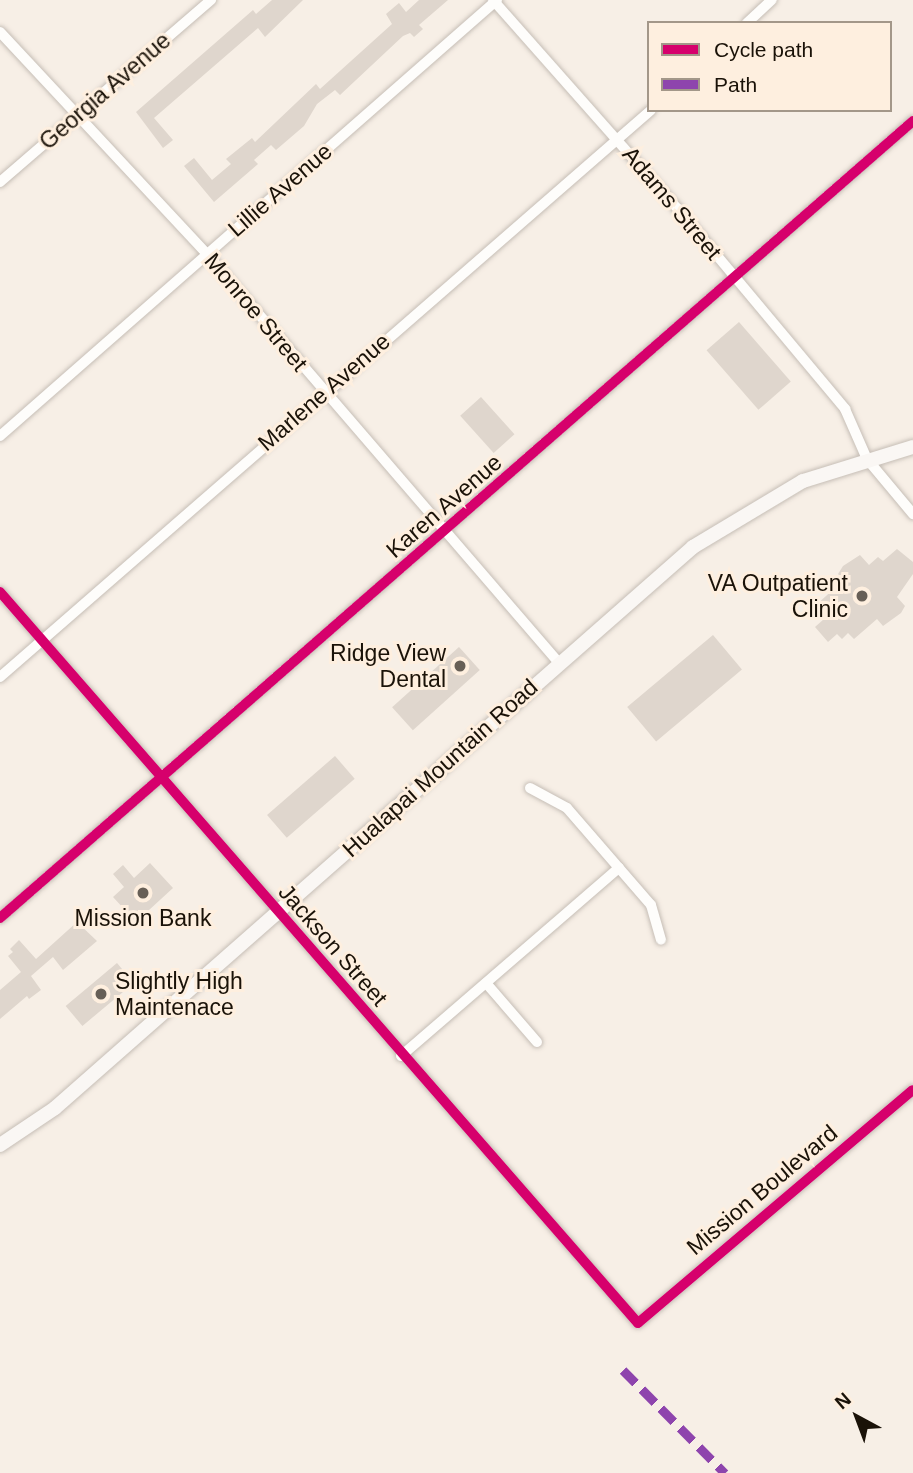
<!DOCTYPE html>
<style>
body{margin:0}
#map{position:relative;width:913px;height:1473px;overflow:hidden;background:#f7efe6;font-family:Arial,sans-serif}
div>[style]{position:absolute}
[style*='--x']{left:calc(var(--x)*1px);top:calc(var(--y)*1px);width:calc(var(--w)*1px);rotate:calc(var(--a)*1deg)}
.building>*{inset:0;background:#dfd6cd;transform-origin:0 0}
.roads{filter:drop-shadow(0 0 2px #c6beb6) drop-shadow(0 0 2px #c6beb6)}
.minor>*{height:10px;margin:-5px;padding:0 5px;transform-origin:5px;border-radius:5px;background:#fefdfb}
.secondary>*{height:14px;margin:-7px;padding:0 7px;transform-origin:7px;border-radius:7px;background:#faf7f4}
.quiet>*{height:9px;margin-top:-4.5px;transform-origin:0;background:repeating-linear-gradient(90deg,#8e44ad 0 18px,transparent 0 27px)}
.cycleway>*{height:10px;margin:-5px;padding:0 5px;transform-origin:5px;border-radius:5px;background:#d6006c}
.dots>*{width:19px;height:19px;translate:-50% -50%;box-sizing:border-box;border:4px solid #feefdf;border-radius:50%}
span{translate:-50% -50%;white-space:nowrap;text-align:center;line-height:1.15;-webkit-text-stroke:6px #feefdf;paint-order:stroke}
.street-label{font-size:23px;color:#1a1208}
.poi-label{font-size:23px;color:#1a1208}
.right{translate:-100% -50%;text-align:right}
.left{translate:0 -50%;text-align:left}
.legend{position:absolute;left:647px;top:21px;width:245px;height:91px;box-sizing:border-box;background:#feefdf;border:2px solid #a39789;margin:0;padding:9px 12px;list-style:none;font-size:21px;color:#1a1208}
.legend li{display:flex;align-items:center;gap:14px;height:35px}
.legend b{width:35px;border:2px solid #a39789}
.north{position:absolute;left:822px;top:1382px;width:70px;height:70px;-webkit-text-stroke:5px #feefdf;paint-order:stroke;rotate:319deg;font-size:19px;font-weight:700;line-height:28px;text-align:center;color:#1a1208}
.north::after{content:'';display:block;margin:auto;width:24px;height:32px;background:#1a1208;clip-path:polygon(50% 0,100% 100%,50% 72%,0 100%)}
</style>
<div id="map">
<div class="building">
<div style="clip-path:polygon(272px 0,303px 0,265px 37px,258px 28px,154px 118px,173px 140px,163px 148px,136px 112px,253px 10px,256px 14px)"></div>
<div style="clip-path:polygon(419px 0,448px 0,419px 25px,423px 29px,414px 37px,410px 33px,403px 36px,340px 95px,335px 90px,317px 104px,304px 126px,276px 150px,271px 145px,254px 160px,258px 164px,214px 202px,184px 166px,194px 158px,212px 180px,231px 164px,226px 159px,252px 138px,255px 142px,316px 84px,320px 89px,392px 24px,386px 14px,399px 3px,406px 12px)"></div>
<div style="left:739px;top:322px;width:79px;height:43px;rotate:49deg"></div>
<div style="left:481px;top:397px;width:50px;height:28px;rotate:48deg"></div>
<div style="clip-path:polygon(897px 549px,913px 562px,913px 574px,897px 597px,905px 606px,901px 613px,883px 626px,877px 619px,854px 639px,848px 633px,842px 639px,837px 634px,828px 642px,815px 627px,824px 619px,817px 604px,844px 580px,838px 574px,843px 566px,860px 555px,869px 565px,878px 557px,883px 561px)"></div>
<div style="left:713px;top:635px;width:45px;height:112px;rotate:50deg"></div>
<div style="left:459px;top:647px;width:31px;height:90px;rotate:48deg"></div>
<div style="left:335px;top:756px;width:30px;height:90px;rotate:49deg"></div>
<div style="clip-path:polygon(150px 863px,173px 888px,136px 922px,113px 897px,124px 887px,113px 874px,123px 865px,134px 878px)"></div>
<div style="clip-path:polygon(77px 922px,97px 941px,63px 970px,53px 957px,31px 976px,41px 990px,29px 999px,27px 996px,0 1019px,0 990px,21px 972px,8px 956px,13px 952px,10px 949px,19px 940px,36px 959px)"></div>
<div style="left:117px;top:963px;width:26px;height:67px;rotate:50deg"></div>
</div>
<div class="roads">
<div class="minor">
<div style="--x:493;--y:0;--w:279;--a:48.5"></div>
<div style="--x:678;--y:209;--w:261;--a:50.1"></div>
<div style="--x:845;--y:409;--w:55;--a:66.3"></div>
<div style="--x:867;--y:459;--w:72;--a:50.1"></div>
<div style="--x:747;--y:23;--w:34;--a:-43"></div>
<div style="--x:0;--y:32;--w:304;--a:47"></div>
<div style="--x:207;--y:254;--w:540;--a:49.28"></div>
<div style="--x:0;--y:182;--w:279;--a:-40.8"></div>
<div style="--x:0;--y:436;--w:661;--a:-41.26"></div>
<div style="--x:0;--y:592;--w:970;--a:48.89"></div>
<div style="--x:638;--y:1323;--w:360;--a:-40.3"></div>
<div style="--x:0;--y:677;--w:863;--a:-41.05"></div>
<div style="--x:530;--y:788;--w:42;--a:28.4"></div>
<div style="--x:567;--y:808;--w:128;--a:49.1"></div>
<div style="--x:651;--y:905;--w:36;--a:74"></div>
<div style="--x:0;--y:918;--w:1212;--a:-41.12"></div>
<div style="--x:486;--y:983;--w:78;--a:49.2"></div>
<div style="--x:401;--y:1056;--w:288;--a:-40.8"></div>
</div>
<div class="secondary">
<div style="--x:0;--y:1145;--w:66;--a:-33.9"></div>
<div style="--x:55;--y:1108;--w:850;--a:-41.33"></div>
<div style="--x:693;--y:547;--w:128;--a:-31"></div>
<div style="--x:803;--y:481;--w:115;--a:-17.2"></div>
</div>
</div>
<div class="quiet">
<div style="--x:623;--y:1370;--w:145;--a:45.3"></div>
</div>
<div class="cycleway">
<div style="--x:0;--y:592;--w:970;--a:48.89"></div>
<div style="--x:638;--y:1323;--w:360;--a:-40.3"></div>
<div style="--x:0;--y:918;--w:1212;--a:-41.12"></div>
</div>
<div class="dots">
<div style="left:862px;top:596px;background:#675f56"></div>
<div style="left:460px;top:666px;background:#675f56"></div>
<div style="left:143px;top:893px;background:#675f56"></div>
<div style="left:101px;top:994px;background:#675f56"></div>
</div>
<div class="street-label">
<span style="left:105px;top:91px;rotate:-41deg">Georgia Avenue</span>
<span style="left:280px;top:190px;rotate:-41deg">Lillie Avenue</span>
<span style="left:672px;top:203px;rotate:50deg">Adams Street</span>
<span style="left:256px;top:312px;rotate:50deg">Monroe Street</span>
<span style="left:324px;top:392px;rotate:-41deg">Marlene Avenue</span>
<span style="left:444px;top:506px;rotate:-41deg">Karen Avenue</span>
<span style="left:440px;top:768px;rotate:-42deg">Hualapai Mountain Road</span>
<span style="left:333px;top:945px;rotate:49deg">Jackson Street</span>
<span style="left:762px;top:1190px;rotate:-40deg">Mission Boulevard</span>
</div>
<div class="poi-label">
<span class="right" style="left:848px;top:596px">VA Outpatient<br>Clinic</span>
<span class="right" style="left:446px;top:666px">Ridge View<br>Dental</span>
<span style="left:143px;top:918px">Mission Bank</span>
<span class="left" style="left:115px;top:994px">Slightly High<br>Maintenace</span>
</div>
<ul class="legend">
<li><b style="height:9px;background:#d6006c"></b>Cycle path</li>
<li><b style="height:9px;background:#8e44ad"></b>Path</li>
</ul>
<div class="north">N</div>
</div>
